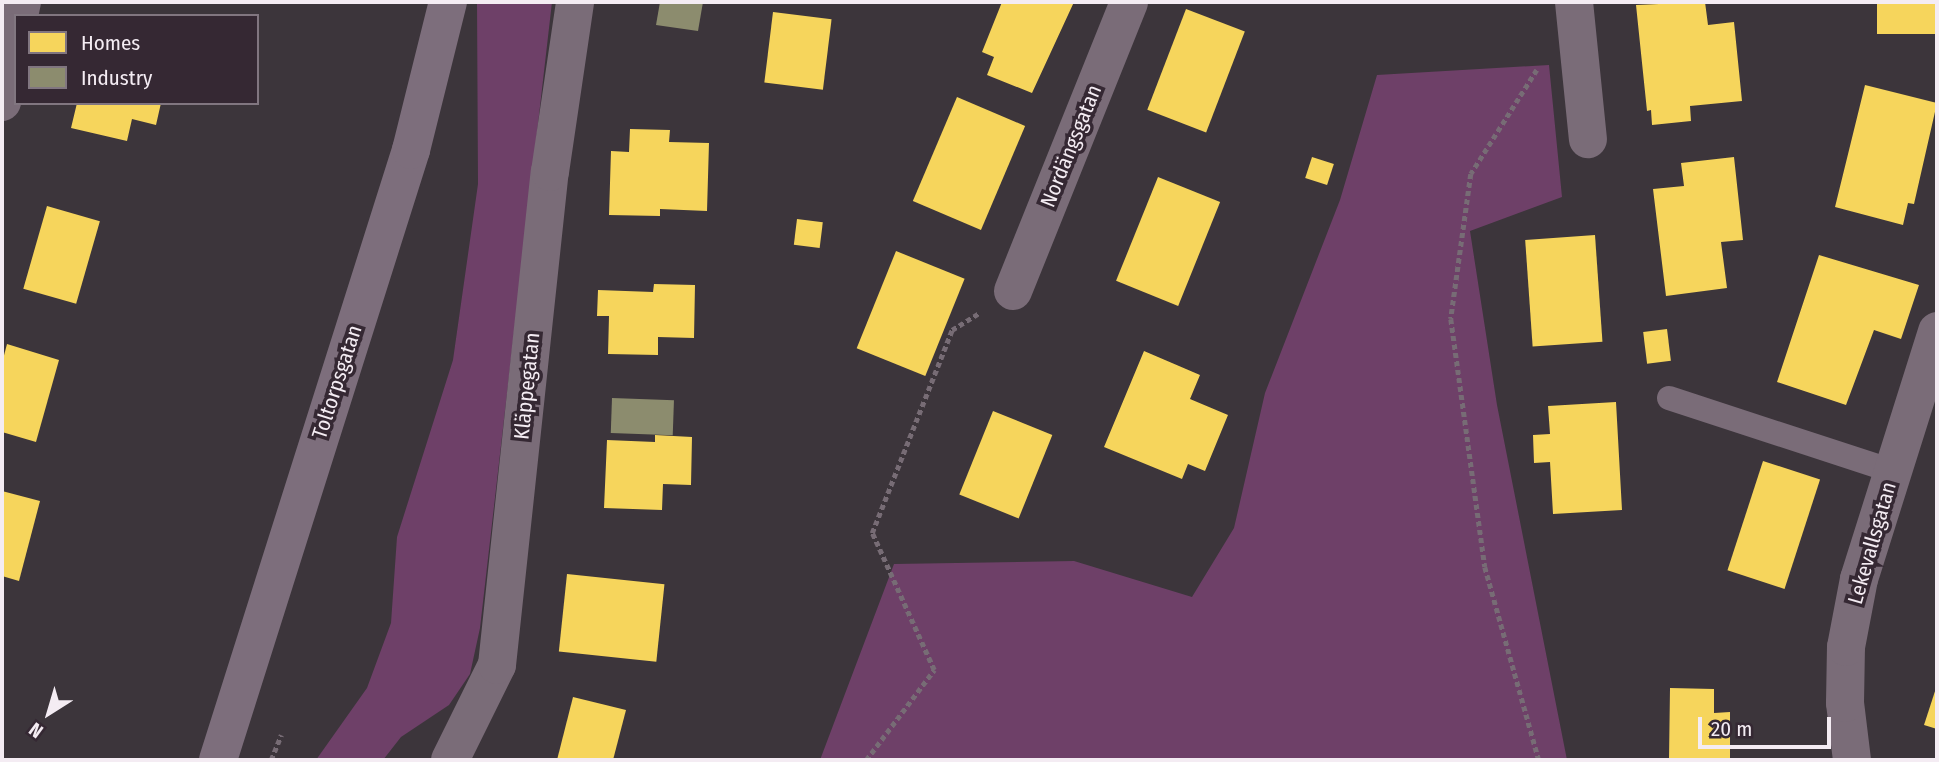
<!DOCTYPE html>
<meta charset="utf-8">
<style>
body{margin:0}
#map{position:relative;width:1939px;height:762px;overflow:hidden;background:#3c353b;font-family:"Fira Sans Condensed",sans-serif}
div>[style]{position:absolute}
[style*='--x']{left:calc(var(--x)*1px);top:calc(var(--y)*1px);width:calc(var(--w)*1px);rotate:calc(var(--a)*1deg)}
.green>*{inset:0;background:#6e4068}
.homes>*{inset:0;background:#f6d55c;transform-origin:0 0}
.industry>*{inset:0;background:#8c8c6e;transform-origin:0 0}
.path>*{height:4.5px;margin-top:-2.25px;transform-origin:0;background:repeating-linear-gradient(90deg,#776c75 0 5px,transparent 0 8.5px)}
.lane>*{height:24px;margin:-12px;padding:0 12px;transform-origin:12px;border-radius:12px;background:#7a6c78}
.street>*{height:38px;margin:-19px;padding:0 19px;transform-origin:19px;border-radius:19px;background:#7a6c78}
.secondary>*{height:38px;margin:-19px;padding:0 19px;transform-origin:19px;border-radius:19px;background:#7d6e7c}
span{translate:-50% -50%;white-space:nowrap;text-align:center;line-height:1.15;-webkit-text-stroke:7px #352833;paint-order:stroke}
.street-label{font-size:21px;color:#f4ecf3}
.frame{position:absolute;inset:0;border:4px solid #f4ecf3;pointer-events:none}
.legend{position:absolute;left:14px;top:14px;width:245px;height:91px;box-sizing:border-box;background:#352833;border:2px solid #817680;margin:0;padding:9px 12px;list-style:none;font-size:21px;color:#f4ecf3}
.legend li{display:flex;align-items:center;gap:14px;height:35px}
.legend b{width:35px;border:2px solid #817680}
.north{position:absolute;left:14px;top:678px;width:70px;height:70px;-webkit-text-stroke:5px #352833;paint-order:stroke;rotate:217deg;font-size:19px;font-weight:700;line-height:28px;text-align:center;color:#f4ecf3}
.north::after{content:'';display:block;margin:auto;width:24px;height:32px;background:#f4ecf3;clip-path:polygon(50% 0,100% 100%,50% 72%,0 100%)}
.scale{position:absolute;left:1698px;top:717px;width:133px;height:32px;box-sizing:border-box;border:4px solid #f4ecf3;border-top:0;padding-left:9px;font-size:21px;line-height:24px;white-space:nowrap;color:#f4ecf3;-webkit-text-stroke:5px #352833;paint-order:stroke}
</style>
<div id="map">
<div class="green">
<div style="clip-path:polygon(477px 2px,552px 2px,480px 628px,470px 674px,449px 705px,401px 737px,383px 760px,316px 760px,367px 688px,391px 623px,397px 537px,453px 360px,478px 184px)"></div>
<div style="clip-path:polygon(1549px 65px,1562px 197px,1470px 231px,1497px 405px,1567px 760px,820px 760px,894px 564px,1074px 561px,1192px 597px,1234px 528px,1265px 393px,1340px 200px,1377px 75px)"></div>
</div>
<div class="homes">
<div style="clip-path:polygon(1002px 2px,1074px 2px,1032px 93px,987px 75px,994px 57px,982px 52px)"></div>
<div style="clip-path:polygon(1705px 2px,1708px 25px,1734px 22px,1742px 101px,1690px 106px,1691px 121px,1652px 125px,1651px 110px,1647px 111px,1636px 5px)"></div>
<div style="left:1877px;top:2px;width:58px;height:32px"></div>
<div style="left:1186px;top:9px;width:63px;height:108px;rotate:21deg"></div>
<div style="left:773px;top:12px;width:59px;height:71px;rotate:7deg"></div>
<div style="clip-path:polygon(1865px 85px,1937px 103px,1914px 204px,1908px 203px,1903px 225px,1835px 207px)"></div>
<div style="left:957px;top:97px;width:74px;height:113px;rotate:23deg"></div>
<div style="clip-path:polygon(77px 103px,161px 103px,156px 125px,132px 119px,127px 141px,71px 128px)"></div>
<div style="clip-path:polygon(630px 129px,670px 130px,669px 142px,709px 143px,707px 211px,660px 209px,660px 216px,609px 215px,611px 151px,629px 152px)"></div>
<div style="left:1312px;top:157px;width:23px;height:22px;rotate:18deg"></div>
<div style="clip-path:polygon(1734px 157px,1743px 240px,1721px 242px,1727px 288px,1666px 296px,1653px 189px,1684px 186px,1681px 163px)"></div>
<div style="left:1158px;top:177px;width:67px;height:112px;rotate:22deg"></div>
<div style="left:47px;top:206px;width:55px;height:86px;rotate:16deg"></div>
<div style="left:797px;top:219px;width:26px;height:26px;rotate:7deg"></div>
<div style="left:1595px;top:235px;width:107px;height:70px;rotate:86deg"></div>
<div style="left:896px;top:251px;width:74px;height:105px;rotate:22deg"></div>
<div style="clip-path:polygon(1819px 255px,1919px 285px,1901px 339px,1874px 330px,1846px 405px,1777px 382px)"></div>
<div style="clip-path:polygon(654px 284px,695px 285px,694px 338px,658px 337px,658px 355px,608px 354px,609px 316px,597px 316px,598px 290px,653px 292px)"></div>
<div style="left:1667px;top:329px;width:32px;height:24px;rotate:83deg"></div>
<div style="clip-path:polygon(7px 344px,59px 360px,36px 442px,2px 432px,2px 363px)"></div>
<div style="clip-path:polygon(1144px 351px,1200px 375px,1190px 399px,1228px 415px,1205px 471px,1188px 464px,1182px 479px,1104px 447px)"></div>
<div style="clip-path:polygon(1616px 402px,1622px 510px,1553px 514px,1550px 462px,1534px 463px,1533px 435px,1550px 434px,1548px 406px)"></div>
<div style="left:993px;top:411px;width:64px;height:90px;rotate:22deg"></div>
<div style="clip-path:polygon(655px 435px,692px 437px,691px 485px,663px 484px,662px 510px,604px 508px,607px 440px,655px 442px)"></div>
<div style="left:1763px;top:461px;width:60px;height:115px;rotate:18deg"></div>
<div style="clip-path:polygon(2px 491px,40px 501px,19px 581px,2px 576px)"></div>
<div style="left:567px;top:574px;width:98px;height:78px;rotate:6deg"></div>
<div style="clip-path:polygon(1937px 685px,1937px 729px,1924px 725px)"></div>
<div style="clip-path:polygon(1670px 688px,1714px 689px,1714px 713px,1730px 712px,1730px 760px,1669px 760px)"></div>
<div style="clip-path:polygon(573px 697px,626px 710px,613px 760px,557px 760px)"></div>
</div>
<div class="industry">
<div style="clip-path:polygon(660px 2px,703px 2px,698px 31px,656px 25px)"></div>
<div style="left:612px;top:398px;width:62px;height:35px;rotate:2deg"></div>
</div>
<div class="path">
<div style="--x:1537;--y:70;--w:123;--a:122.4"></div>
<div style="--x:1471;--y:174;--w:146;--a:97.9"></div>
<div style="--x:1451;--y:319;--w:250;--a:82.2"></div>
<div style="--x:1485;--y:567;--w:200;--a:74.4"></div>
<div style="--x:271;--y:760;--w:27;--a:-68"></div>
<div style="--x:866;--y:760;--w:113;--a:-52.9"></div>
<div style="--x:934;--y:670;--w:150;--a:-114.3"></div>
<div style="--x:872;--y:533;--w:218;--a:-68.5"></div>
<div style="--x:952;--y:330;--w:32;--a:-32"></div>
</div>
<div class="lane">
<div style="--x:1669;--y:398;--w:235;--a:18.1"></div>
</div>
<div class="street">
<div style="--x:1574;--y:2;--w:138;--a:84.2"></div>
<div style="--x:19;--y:16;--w:14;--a:-78"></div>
<div style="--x:2;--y:102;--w:71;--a:-78.7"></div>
<div style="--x:1013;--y:291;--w:311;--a:-68.1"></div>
<div style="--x:450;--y:760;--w:106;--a:-63.7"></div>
<div style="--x:497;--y:665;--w:496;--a:-83.9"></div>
<div style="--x:550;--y:172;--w:172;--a:-81.6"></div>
<div style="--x:1852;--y:760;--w:57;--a:-97"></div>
<div style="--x:1845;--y:703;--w:56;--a:-89"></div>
<div style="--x:1846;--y:647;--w:69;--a:-79.2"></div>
<div style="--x:1859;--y:579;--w:260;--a:-72.5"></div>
</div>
<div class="secondary">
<div style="--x:218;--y:760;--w:640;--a:-72.44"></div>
<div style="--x:411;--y:150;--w:153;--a:-76"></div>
</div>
<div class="street-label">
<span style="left:1071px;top:146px;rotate:-68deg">Nordängsgatan</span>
<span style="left:337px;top:382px;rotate:-72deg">Toltorpsgatan</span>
<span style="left:527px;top:386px;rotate:-84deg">Kläppegatan</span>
<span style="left:1872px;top:543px;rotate:-74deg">Lekevallsgatan</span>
</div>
<div class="frame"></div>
<ul class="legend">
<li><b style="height:19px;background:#f6d55c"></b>Homes</li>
<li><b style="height:19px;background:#8c8c6e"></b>Industry</li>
</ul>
<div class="north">N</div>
<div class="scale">20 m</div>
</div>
